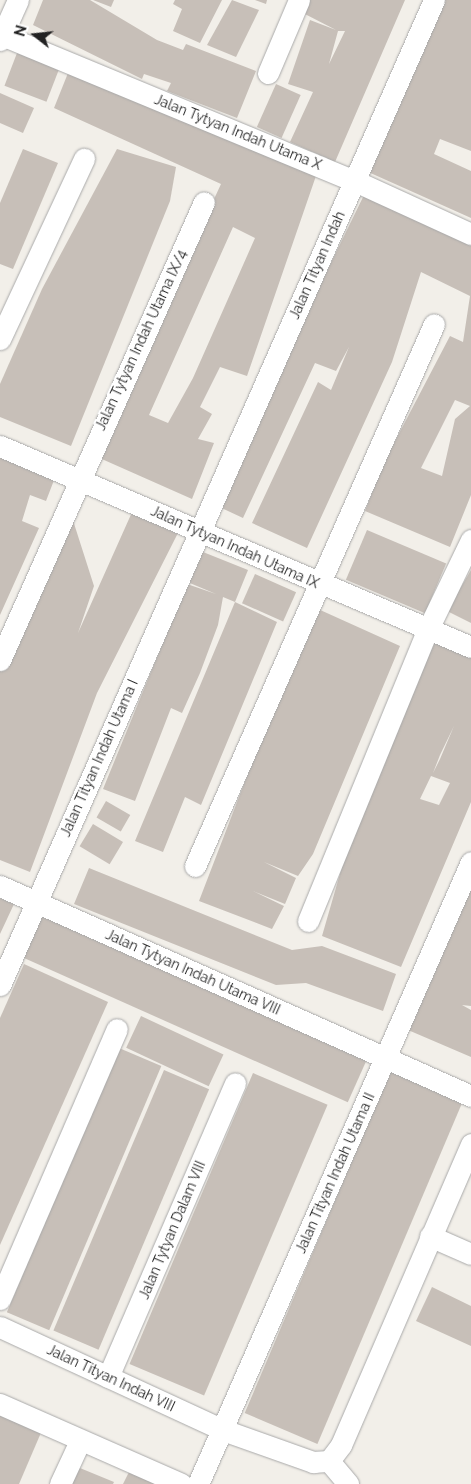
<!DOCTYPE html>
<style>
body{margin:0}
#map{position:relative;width:471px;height:1484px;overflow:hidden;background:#f2efe9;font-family:Raleway,sans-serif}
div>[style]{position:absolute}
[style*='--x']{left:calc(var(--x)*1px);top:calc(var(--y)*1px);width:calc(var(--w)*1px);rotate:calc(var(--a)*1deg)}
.building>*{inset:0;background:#c7bfb8;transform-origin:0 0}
.roads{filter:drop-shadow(0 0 1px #a9a9a9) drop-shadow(0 0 1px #a9a9a9)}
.street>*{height:21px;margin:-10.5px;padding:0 10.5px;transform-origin:10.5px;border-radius:10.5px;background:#fff}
span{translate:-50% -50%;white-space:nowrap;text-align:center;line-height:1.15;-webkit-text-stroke:4.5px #fff;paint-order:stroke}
.street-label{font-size:14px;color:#222}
.north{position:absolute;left:10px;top:10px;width:50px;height:50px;-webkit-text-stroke:4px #fff;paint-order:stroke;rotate:286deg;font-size:14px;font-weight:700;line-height:20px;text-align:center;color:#222}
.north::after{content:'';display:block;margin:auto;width:18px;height:22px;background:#222;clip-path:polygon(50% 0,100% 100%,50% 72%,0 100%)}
</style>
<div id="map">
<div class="building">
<div style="clip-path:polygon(43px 0,90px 0,157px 40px,183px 50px,186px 44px,256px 71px,237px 118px,167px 91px,171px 83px,144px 74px,142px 79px,33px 25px)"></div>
<div style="clip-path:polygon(93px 0,114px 0,111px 7px)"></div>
<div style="clip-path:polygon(175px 0,222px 0,200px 43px,173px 31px,182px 9px,173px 4px)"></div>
<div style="clip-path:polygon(232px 0,259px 10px,236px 57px,207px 45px)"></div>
<div style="clip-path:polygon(255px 0,267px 0,266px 4px)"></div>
<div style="clip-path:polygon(evenodd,306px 0,405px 0,335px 162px,290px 142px,313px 92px,288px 84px,310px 20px,336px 30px,301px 12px,306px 0,338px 31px,345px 31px,329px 64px,338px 31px)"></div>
<div style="clip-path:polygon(444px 0,471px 0,471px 151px,440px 139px,434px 154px,471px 171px,471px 218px,366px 171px)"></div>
<div style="left:17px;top:53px;width:45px;height:35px;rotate:21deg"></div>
<div style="clip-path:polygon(evenodd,68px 73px,317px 173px,247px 376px,220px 367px,200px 407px,212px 414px,198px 439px,214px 443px,192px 499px,95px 456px,221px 184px,54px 108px,68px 73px,233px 227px,255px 238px,193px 378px,168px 423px,149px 415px,233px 227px)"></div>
<div style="left:276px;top:84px;width:27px;height:47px;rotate:24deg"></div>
<div style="clip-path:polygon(0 93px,34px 108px,23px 133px,0 123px)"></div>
<div style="clip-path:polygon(23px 149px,58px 163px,13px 269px,0 264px,0 203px)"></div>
<div style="clip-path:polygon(117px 149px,176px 167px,170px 201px,71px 446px,0 417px,0 384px,42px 289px)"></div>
<div style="clip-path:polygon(evenodd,365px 193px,471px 240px,471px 495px,450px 547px,365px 511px,383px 464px,450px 336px,463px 342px,470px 296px,421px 272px,392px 362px,307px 548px,252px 523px,318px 382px,331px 390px,349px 347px,336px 371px,315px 363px,243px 518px,213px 504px,365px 193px,455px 400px,470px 406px,455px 419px,442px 476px,421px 468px,455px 400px)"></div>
<div style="clip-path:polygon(0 452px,56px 475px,46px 501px,30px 495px,22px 521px,39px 528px,0 615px)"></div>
<div style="clip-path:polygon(133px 510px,180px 529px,97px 693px,30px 872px,0 860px,0 669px,70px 511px,94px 586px,78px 633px)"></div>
<div style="left:367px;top:530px;width:86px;height:54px;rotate:23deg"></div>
<div style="clip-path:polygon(198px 550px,248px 570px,235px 602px,223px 597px,218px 625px,200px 673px,182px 713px,171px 708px,135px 801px,103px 789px,187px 584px,216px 594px,185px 581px)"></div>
<div style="clip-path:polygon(471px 570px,471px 623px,447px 611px)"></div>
<div style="left:255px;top:574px;width:45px;height:32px;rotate:24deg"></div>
<div style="clip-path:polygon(235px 602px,277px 622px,201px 805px,185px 797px,163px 852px,135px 841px)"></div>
<div style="clip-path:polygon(318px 609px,400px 646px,313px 854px,298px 876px,264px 862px,296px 878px,285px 904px,253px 891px,284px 906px,272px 929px,199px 901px,267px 724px)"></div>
<div style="clip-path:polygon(evenodd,431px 637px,471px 655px,471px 802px,401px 967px,322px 936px,346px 853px,431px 637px,454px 726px,440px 759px,433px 773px,440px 755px,454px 726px,431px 637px,431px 776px,450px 783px,439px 805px,420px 799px,431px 776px)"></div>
<div style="left:106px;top:801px;width:28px;height:19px;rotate:30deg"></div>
<div style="left:93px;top:824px;width:35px;height:26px;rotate:31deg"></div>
<div style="clip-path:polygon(89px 868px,292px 950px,322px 946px,396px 974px,383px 1011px,306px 983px,276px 985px,74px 904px)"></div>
<div style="clip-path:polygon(471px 886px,471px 1006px,462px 1005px,471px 1010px,471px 1057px,408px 1030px)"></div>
<div style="clip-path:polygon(0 898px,14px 904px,0 934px)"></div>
<div style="left:43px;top:914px;width:355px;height:48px;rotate:24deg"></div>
<div style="clip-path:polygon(24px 964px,108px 1002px,0 1245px,0 1018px)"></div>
<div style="left:141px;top:1016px;width:91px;height:35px;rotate:25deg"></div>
<div style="left:119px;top:1048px;width:46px;height:287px;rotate:23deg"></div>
<div style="left:392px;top:1066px;width:79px;height:377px;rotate:23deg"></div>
<div style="left:164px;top:1070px;width:49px;height:283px;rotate:23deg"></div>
<div style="left:253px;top:1073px;width:81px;height:316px;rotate:23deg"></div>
<div style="clip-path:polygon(432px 1287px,471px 1306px,471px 1346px,416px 1321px)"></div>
<div style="clip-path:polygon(0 1410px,43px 1428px,19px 1484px,0 1484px)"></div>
<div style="clip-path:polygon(75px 1466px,114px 1482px,113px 1484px,68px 1484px)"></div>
<div style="clip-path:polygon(129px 1472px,156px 1484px,123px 1484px)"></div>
</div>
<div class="roads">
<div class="street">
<div style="--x:2;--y:35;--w:382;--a:22.5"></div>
<div style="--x:355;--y:181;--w:128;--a:24.6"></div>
<div style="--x:0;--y:40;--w:44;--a:-65.8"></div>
<div style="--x:268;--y:73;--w:79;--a:-67"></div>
<div style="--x:0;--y:339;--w:199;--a:-65"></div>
<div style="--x:0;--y:446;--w:512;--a:23.11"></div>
<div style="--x:0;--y:660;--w:501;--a:-65.99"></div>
<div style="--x:195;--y:866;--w:592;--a:-66.2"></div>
<div style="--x:0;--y:886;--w:516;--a:24.03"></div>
<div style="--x:308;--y:921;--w:316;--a:-67.7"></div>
<div style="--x:428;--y:629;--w:99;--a:-64.2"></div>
<div style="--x:0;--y:985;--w:1076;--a:-66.22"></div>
<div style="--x:430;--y:1236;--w:45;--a:23.7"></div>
<div style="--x:0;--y:1299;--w:294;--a:-66.6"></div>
<div style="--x:0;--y:1327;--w:246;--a:24.8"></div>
<div style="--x:223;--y:1430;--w:96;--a:19.6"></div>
<div style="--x:313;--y:1462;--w:16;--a:-4"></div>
<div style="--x:329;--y:1461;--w:20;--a:-53"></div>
<div style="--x:341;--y:1445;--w:328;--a:-66.6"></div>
<div style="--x:108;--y:1377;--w:320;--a:-66.6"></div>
<div style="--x:0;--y:1404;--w:198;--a:23.8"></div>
<div style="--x:329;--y:1461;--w:30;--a:50"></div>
<div style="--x:60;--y:1484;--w:47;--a:-65.1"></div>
<div style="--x:198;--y:1484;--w:679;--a:-66.3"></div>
</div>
</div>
<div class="street-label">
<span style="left:238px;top:132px;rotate:22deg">Jalan Tytyan Indah Utama X</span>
<span style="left:317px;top:265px;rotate:-66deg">Jalan Tityan Indah</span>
<span style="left:141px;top:340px;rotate:-65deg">Jalan Tytyan Indah Utama IX/4</span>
<span style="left:235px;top:547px;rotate:24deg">Jalan Tytyan Indah Utama IX</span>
<span style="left:99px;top:758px;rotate:-66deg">Jalan Tityan Indah Utama I</span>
<span style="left:193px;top:972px;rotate:24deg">Jalan Tytyan Indah Utama VIII</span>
<span style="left:335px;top:1173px;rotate:-66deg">Jalan Tityan Indah Utama II</span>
<span style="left:172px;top:1230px;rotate:-67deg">Jalan Tytyan Dalam VIII</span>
<span style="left:111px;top:1378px;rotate:25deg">Jalan Tityan Indah VIII</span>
</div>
<div class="north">N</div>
</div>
